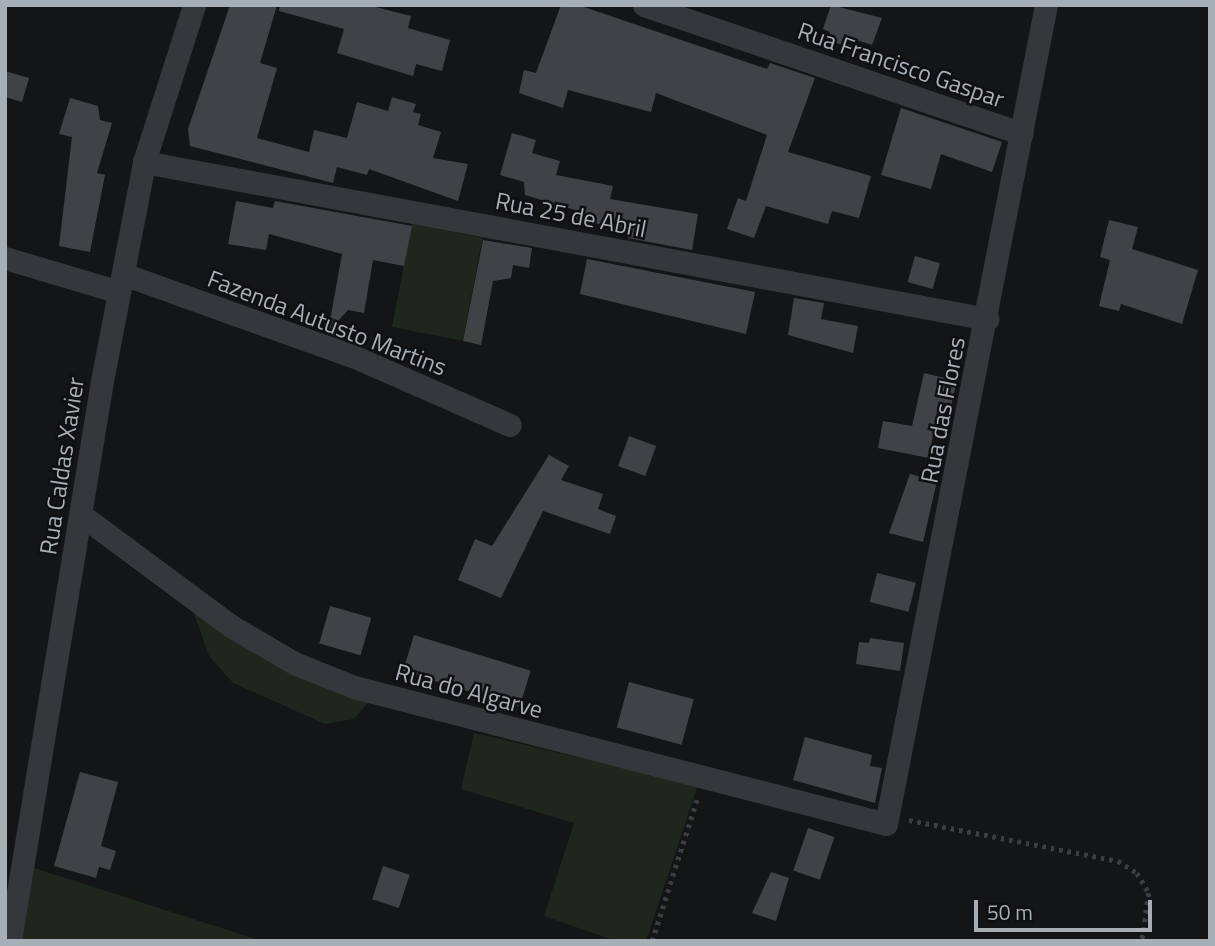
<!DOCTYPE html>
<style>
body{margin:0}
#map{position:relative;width:1215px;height:946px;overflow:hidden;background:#141516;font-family:"Titillium Web",sans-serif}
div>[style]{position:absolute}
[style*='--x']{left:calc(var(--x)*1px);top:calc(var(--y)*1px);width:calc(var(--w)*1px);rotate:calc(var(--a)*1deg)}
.green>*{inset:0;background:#1f261e;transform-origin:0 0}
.building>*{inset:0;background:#404346;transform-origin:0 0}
.path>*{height:4.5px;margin-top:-2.25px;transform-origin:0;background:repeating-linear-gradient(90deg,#3b3f42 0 3.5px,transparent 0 8.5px)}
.minor>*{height:23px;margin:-11.5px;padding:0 11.5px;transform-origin:11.5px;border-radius:11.5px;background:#35383b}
span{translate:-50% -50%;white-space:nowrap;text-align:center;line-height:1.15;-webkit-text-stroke:5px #0f1011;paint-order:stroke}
.street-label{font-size:24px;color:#a6afb6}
.frame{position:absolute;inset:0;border:7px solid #a6afb6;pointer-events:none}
.scale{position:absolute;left:974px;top:900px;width:178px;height:32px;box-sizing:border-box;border:4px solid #a6afb6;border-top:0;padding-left:9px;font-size:21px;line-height:24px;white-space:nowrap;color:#a6afb6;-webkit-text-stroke:5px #0f1011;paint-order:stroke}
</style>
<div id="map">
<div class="green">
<div style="left:412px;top:224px;width:72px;height:105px;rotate:11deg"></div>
<div style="clip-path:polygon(193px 610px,369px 702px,354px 719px,325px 724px,233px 683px,209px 656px)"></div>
<div style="clip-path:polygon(474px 733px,698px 785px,646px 941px,616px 941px,544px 916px,574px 823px,461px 789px)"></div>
<div style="clip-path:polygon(34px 868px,262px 941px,22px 941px)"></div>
</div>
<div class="building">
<div style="clip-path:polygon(230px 5px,277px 5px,260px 63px,277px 68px,257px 138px,309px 152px,314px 130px,347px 138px,357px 102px,388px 111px,392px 97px,416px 104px,413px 112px,421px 114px,418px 125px,441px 132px,433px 158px,468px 164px,458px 201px,369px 169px,367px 175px,337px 167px,333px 183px,190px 146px,188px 129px)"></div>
<div style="clip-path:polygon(280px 5px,368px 5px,411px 16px,408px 28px,450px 40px,442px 71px,416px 64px,413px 76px,337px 53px,344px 29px,279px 11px)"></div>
<div style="clip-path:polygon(561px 5px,578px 5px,767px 69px,770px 63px,815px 78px,788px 152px,871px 176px,859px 218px,832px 211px,828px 224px,766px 206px,754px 238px,727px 229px,738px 198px,746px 201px,767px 135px,656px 93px,651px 112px,568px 90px,563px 108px,519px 93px,524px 70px,536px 73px)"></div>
<div style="clip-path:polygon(831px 5px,882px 18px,872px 45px,848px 37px,845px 46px,828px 40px,830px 32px,823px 29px)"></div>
<div style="clip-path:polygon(5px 71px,29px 78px,22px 102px,5px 97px)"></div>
<div style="clip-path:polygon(70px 98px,98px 106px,100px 120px,112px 123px,97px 173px,105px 175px,90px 252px,59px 246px,72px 137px,59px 134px)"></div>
<div style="clip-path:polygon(901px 108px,1002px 142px,992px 172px,941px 154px,931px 189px,881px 175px)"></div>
<div style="clip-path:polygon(512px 133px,536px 140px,532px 153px,560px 161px,556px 175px,613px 186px,610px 199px,698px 214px,692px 250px,628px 238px,629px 230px,574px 219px,575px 210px,525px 195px,524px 182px,500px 175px)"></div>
<div style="clip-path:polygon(236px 201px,273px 208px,275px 201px,412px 226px,404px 266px,373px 260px,364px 313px,348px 310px,328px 332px,342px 254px,269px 234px,266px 250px,228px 244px)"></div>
<div style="clip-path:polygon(1109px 220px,1138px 227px,1132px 249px,1198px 270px,1182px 324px,1121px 304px,1119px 311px,1099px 306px,1110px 260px,1100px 257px)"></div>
<div style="clip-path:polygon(483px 240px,532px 248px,529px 268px,513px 265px,511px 278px,493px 281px,481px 345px,463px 341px)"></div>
<div style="left:915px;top:256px;width:26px;height:27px;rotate:16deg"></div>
<div style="clip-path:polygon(587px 259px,755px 292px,746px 334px,580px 294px)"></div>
<div style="clip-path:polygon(794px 298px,824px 303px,821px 319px,858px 326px,853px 353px,788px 335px)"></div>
<div style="clip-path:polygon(924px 373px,957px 381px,949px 415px,937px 412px,929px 458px,878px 448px,883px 421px,912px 426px)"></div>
<div style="left:629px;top:436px;width:29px;height:32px;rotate:20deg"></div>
<div style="clip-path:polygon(549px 455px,569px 466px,561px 480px,603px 494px,598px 509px,616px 516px,610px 534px,543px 511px,501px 598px,458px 580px,475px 539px,492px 546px)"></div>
<div style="clip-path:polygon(910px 474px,937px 481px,923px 542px,889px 533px)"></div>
<div style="left:877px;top:573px;width:40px;height:30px;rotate:14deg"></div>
<div style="left:330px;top:606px;width:43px;height:39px;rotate:16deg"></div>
<div style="left:414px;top:635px;width:122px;height:38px;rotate:17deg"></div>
<div style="clip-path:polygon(870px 638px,904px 643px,900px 671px,856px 664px,859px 642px,869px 643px)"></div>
<div style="left:629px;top:682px;width:67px;height:47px;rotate:15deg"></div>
<div style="clip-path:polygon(805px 737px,872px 755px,870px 766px,882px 768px,875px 803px,793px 780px)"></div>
<div style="clip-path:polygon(80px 772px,118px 782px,101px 846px,116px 851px,110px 870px,99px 867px,96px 878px,54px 866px)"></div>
<div style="left:808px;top:828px;width:28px;height:45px;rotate:19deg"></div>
<div style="left:383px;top:866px;width:28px;height:35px;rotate:18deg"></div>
<div style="clip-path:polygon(771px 872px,789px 878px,776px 921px,752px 913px)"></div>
</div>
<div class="path">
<div style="--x:909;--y:820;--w:213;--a:11.1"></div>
<div style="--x:1118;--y:861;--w:22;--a:32"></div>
<div style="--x:1137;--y:873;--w:23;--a:59"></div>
<div style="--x:1149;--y:893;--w:49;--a:98.3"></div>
<div style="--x:652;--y:941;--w:149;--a:-72.4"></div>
</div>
<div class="minor">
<div style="--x:644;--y:5;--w:399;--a:18.8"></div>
<div style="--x:144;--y:162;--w:858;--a:10.54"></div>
<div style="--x:5;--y:258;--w:119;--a:16.6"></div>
<div style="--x:123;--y:274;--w:246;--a:19.7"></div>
<div style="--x:355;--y:357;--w:169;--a:23.7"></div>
<div style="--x:80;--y:514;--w:188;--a:36.6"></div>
<div style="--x:231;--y:626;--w:73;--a:30.4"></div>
<div style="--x:294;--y:663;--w:65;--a:21.8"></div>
<div style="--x:354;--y:687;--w:549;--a:14.44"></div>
<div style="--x:886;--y:824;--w:834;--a:-78.95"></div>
<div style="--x:10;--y:941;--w:568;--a:-80.67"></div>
<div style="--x:102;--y:381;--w:223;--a:-79.1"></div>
<div style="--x:144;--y:162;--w:165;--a:-72.3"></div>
</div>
<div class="street-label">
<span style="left:901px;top:65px;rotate:19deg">Rua Francisco Gaspar</span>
<span style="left:571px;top:215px;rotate:11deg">Rua 25 de Abril</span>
<span style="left:327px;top:323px;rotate:21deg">Fazenda Autusto Martins</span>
<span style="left:943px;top:410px;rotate:-79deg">Rua das Flores</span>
<span style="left:62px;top:466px;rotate:-81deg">Rua Caldas Xavier</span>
<span style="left:469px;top:691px;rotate:15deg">Rua do Algarve</span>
</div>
<div class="frame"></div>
<div class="scale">50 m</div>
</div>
